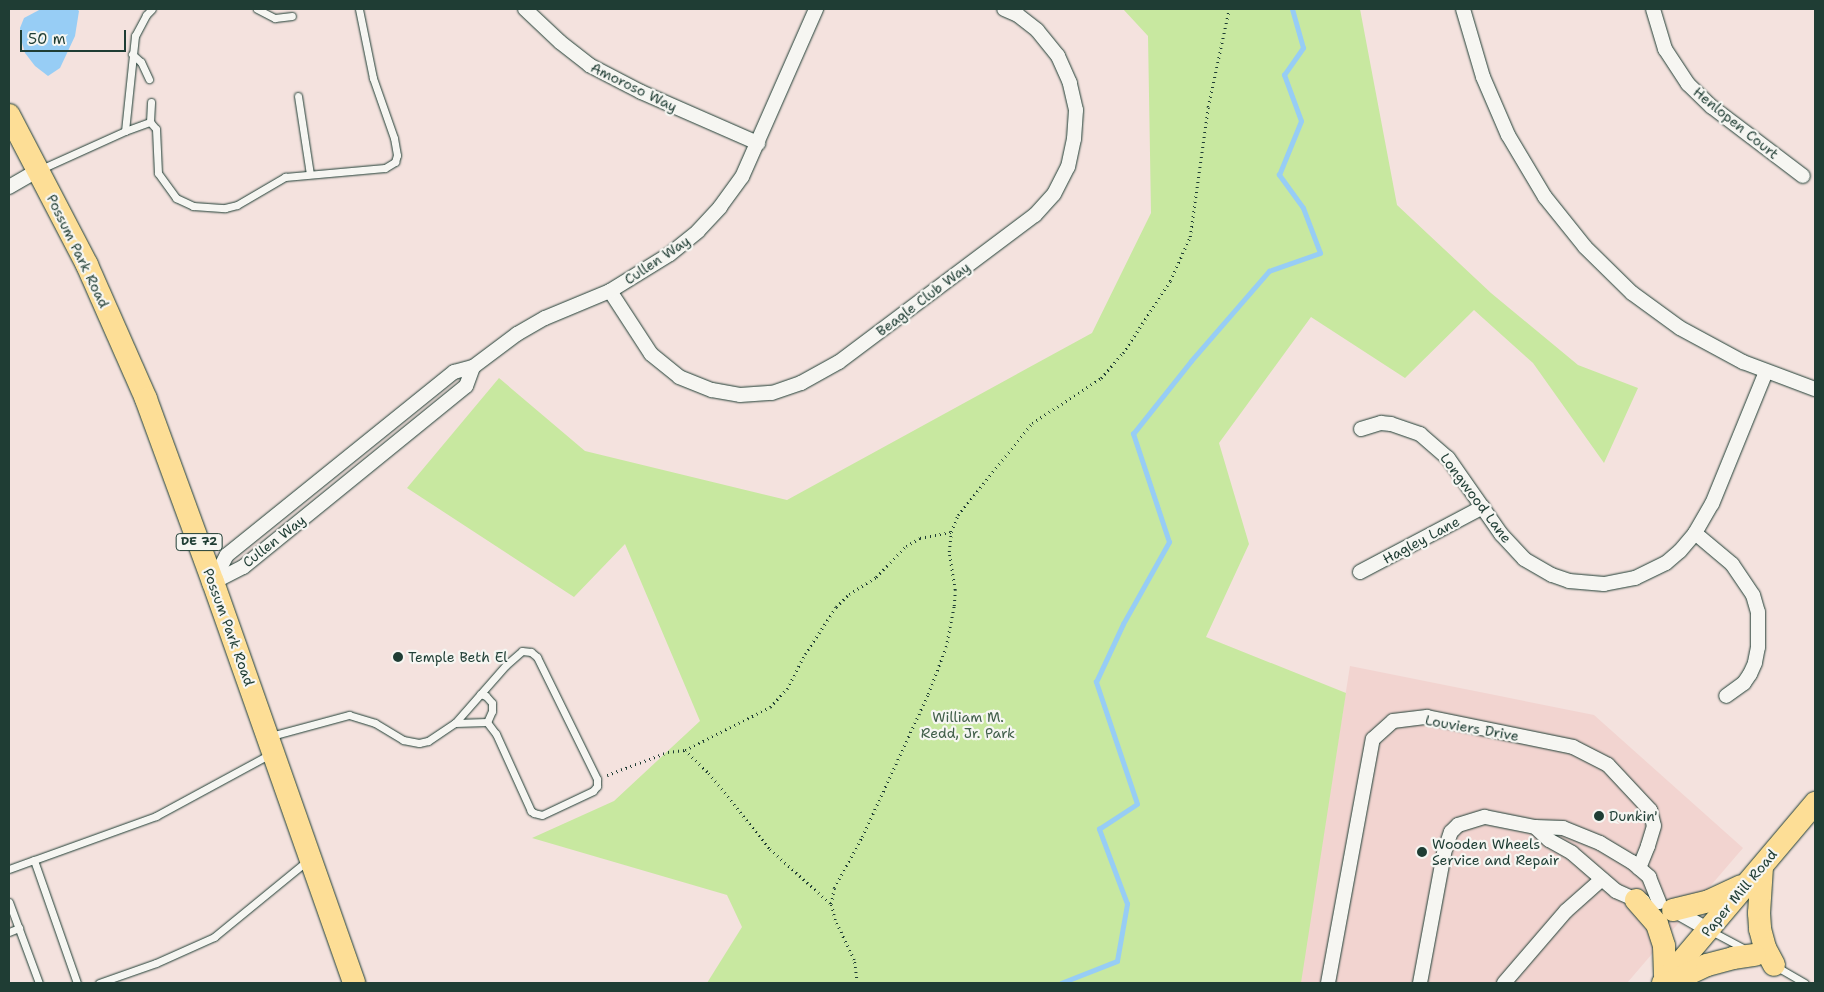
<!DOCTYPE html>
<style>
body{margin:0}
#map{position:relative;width:1824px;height:992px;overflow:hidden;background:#f4e2de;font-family:"Shantell Sans",sans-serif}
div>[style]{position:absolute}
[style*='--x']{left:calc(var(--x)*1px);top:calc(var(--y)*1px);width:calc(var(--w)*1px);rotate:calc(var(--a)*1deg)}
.built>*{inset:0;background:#f2d4d0}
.green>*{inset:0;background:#c8e8a0}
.water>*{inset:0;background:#97cdf5}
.stream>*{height:4.5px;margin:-2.25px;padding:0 2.25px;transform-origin:2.25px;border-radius:2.25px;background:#97cdf5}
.path>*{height:2.5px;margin-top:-1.25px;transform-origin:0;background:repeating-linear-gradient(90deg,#1f3d34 0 1px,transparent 0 5px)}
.roads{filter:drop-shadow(0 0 1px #1f3d34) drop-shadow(0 0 1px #1f3d34)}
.lane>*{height:7px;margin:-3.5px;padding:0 3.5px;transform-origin:3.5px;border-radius:3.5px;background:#f6f6f2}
.street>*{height:14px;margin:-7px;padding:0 7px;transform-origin:7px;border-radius:7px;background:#f6f6f2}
.primary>*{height:22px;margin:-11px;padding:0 11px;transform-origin:11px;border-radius:11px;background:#fdde96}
.dots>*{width:14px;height:14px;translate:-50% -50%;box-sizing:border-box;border:2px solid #f6f6f2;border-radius:50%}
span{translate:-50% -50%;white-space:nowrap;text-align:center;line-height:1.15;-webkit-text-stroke:4.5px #f6f6f2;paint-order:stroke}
.shield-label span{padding:1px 4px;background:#f6f6f2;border:1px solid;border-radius:4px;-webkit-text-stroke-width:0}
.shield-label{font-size:12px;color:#1f3d34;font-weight:700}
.street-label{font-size:14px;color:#1f3d34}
.poi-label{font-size:14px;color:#1f3d34}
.left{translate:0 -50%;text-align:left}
.park-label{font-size:14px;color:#415f4a}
.frame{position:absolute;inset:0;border:10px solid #1f3d34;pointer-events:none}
.scale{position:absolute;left:20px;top:30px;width:106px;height:22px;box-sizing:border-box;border:2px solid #1f3d34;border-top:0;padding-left:6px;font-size:15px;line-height:18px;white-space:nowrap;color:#1f3d34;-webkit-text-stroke:4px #f6f6f2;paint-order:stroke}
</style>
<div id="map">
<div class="built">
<div style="clip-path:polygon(1350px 666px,1594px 715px,1743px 848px,1627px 983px,1300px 983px)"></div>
</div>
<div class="green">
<div style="clip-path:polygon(1123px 9px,1360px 9px,1397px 205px,1491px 293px,1578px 365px,1638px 388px,1604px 463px,1533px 363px,1474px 310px,1405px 378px,1311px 317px,1219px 443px,1249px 544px,1206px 637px,1346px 693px,1301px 983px,707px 983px,742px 927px,727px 895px,532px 838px,614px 801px,700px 721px,625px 544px,574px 597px,407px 488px,499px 378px,585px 451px,787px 500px,1092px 333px,1151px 213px,1148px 36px)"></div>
</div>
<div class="water">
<div style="clip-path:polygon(41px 9px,77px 9px,79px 11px,75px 36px,60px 68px,48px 76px,35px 66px,25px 53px,21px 39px,20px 28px,24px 18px)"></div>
</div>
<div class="stream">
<div style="--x:1061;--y:983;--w:60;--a:-21.4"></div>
<div style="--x:1117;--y:961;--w:58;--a:-80"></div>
<div style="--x:1127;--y:904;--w:80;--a:-110.5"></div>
<div style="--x:1099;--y:829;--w:45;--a:-33.3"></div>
<div style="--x:1137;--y:804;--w:129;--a:-108.6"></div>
<div style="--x:1096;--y:682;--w:64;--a:-65"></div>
<div style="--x:1123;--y:624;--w:94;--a:-60.7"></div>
<div style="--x:1169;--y:542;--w:114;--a:-108.4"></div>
<div style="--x:1133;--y:434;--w:93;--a:-51.5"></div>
<div style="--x:1191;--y:361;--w:119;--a:-49.1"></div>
<div style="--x:1269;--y:271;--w:54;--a:-19.4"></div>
<div style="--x:1320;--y:253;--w:48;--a:-110.7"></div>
<div style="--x:1303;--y:208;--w:41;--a:-126"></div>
<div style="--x:1279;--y:175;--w:58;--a:-67.8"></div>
<div style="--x:1301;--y:121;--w:49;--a:-110.3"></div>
<div style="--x:1284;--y:75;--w:33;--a:-55"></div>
<div style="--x:1303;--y:48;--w:41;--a:-105.8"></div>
</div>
<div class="path">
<div style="--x:685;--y:750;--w:95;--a:-26.8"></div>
<div style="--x:770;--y:707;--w:25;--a:-47"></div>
<div style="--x:787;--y:689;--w:39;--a:-63"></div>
<div style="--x:805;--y:654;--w:56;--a:-56.6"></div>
<div style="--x:836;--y:607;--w:18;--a:-45"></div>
<div style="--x:849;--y:594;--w:32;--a:-32"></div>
<div style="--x:876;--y:577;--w:43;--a:-45.9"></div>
<div style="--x:906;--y:546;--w:16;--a:-30"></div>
<div style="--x:920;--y:538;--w:32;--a:-11"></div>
<div style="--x:607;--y:775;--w:65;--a:-20.7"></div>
<div style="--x:668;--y:752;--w:17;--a:-7"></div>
<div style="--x:685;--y:750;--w:33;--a:44"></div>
<div style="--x:709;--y:773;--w:97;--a:51.2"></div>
<div style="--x:770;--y:849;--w:82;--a:42"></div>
<div style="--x:857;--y:983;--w:23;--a:-97"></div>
<div style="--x:854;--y:960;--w:44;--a:-115.4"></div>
<div style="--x:835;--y:920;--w:16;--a:-104"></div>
<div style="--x:831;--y:904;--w:16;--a:-79"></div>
<div style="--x:834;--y:888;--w:58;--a:-61.2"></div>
<div style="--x:862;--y:837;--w:157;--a:-65.2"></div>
<div style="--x:928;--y:694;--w:50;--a:-69"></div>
<div style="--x:946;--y:647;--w:42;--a:-79"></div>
<div style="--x:954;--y:606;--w:16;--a:-86"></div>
<div style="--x:955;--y:590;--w:38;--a:-99"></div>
<div style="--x:949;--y:552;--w:20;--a:-84"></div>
<div style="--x:951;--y:532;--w:18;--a:-68"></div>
<div style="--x:958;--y:515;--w:118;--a:-51.2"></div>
<div style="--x:1032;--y:423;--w:82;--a:-33.1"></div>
<div style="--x:1101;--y:378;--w:33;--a:-49"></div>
<div style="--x:1123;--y:353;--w:86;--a:-56.9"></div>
<div style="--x:1170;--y:281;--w:48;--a:-65.6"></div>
<div style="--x:1190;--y:237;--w:131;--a:-82.1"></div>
<div style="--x:1208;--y:107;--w:100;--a:-77.9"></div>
</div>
<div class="roads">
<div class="lane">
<div style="--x:257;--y:9;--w:20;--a:27"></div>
<div style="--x:275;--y:18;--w:17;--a:-7"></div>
<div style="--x:132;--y:54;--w:12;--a:42"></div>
<div style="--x:141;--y:62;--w:19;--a:65"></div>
<div style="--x:298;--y:96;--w:79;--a:81.3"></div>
<div style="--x:150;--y:122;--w:20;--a:-87"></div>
<div style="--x:125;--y:131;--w:96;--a:-84"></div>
<div style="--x:135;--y:36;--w:24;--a:-62"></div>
<div style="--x:146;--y:15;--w:8;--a:-45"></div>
<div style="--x:41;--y:169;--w:92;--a:-24.3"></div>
<div style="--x:125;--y:131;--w:27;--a:-20"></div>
<div style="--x:150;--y:122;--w:9;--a:49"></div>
<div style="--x:156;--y:129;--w:44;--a:87.4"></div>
<div style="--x:158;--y:173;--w:31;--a:54"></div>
<div style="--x:176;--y:198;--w:19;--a:25"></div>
<div style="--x:193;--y:206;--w:32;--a:4"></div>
<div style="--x:225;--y:208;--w:12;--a:-14"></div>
<div style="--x:237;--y:205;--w:56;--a:-30.3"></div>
<div style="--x:285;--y:177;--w:100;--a:-5.1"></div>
<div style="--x:385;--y:168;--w:12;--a:-31"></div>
<div style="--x:395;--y:162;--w:7;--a:-74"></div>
<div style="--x:397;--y:155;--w:17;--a:-100"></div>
<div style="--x:394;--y:138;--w:64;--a:-109.3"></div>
<div style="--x:373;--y:78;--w:70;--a:-101.5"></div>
<div style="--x:480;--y:694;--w:6;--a:18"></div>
<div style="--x:486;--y:696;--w:9;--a:49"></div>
<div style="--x:492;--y:703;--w:8;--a:90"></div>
<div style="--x:492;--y:711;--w:12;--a:114"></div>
<div style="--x:271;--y:736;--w:81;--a:-15.1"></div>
<div style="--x:349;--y:715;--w:27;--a:17"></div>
<div style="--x:375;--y:723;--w:33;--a:31"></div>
<div style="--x:403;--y:740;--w:16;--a:11"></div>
<div style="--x:419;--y:743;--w:9;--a:-13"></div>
<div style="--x:428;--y:741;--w:32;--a:-34"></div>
<div style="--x:455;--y:723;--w:77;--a:-48.7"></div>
<div style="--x:506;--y:665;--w:21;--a:-41"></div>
<div style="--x:522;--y:651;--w:9;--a:6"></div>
<div style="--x:531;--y:652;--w:8;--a:40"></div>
<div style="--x:537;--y:657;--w:136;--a:63.8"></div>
<div style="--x:597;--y:779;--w:7;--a:90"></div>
<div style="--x:597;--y:786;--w:6;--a:129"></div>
<div style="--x:593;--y:791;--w:56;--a:154.8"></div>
<div style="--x:542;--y:815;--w:8;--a:-166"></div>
<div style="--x:534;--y:813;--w:4;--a:-146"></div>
<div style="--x:531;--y:811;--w:85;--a:-114.4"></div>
<div style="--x:496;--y:734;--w:15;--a:-127"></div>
<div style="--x:487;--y:722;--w:32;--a:178"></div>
<div style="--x:9;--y:869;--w:27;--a:-20"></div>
<div style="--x:9;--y:902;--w:86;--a:69.7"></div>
<div style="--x:1711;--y:931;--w:40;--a:28"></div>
<div style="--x:9;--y:932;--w:11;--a:-22"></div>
<div style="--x:1777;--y:967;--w:32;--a:30"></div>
<div style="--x:77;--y:983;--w:130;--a:-109.3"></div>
<div style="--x:34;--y:860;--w:130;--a:-19.8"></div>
<div style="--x:156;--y:816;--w:130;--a:-28.5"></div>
<div style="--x:99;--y:983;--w:60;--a:-19.3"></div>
<div style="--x:156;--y:963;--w:64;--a:-24.1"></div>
<div style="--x:214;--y:937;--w:120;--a:-39.3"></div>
</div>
<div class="street">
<div style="--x:525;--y:9;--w:48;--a:43.3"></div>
<div style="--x:560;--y:42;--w:37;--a:38"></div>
<div style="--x:589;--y:65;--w:59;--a:27.4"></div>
<div style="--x:641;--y:92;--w:128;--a:23.6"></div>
<div style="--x:1463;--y:9;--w:71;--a:73.6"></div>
<div style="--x:1483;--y:77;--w:63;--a:66.7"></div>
<div style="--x:1508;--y:135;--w:72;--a:59.2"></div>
<div style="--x:1545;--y:197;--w:64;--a:51.3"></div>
<div style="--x:1585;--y:247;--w:66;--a:44.4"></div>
<div style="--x:1632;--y:293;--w:59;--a:36.1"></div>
<div style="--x:1680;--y:328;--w:72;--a:28.4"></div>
<div style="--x:1743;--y:362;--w:77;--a:20.6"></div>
<div style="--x:1653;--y:9;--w:42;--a:73.3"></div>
<div style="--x:1665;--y:49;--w:42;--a:56.7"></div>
<div style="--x:1688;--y:84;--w:33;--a:44"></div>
<div style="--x:1712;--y:107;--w:114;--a:37.2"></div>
<div style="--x:9;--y:187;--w:34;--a:-30"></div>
<div style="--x:610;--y:291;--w:75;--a:56.9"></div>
<div style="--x:651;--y:354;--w:36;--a:39"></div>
<div style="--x:679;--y:377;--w:35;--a:22"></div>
<div style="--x:712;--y:390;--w:28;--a:10"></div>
<div style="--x:740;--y:395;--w:32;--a:-4"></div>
<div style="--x:772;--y:393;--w:31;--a:-19"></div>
<div style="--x:801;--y:383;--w:43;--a:-28.9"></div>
<div style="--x:839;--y:362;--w:245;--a:-36.9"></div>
<div style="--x:1035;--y:215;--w:28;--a:-48"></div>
<div style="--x:1054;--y:194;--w:30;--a:-63"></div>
<div style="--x:1068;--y:167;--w:29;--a:-78"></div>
<div style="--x:1074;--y:139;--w:29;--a:-86"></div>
<div style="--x:1076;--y:110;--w:28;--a:-103"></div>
<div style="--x:1070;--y:83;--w:30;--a:-114"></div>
<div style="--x:1058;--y:56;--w:33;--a:-129"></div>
<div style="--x:1037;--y:30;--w:24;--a:-142"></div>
<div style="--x:1018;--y:15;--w:15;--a:-157"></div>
<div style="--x:473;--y:367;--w:20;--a:110"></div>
<div style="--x:466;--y:386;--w:287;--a:140.9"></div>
<div style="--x:243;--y:567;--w:34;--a:153"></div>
<div style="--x:213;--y:582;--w:30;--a:-63"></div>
<div style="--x:227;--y:555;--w:292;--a:-38.9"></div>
<div style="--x:454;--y:372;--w:20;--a:-15"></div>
<div style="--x:473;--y:367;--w:55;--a:-36.9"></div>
<div style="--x:517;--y:334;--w:32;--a:-30"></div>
<div style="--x:545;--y:318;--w:70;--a:-22.6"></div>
<div style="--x:610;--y:291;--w:70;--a:-31.7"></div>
<div style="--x:670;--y:254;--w:36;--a:-39"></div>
<div style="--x:698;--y:231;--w:33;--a:-47"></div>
<div style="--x:720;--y:207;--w:37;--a:-54"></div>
<div style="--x:742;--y:177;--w:184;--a:-66.2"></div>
<div style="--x:1361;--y:429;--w:21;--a:-17"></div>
<div style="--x:1381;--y:423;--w:10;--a:6"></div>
<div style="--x:1391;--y:424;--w:31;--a:19"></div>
<div style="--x:1420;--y:434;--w:37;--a:41"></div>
<div style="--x:1448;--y:458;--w:93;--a:55.1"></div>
<div style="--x:1501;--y:534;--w:34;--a:47"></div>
<div style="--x:1524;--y:559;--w:32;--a:30"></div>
<div style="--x:1552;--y:575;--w:18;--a:19"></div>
<div style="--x:1569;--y:581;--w:35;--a:5"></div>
<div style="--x:1604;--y:584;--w:32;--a:-11"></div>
<div style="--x:1635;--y:578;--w:34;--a:-26"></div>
<div style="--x:1666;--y:563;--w:18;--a:-41"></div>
<div style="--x:1680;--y:551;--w:23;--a:-50"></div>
<div style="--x:1695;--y:533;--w:34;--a:-60"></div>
<div style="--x:1712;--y:504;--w:143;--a:-67.8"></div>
<div style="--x:1695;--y:533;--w:48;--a:40"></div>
<div style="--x:1732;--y:564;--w:37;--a:56"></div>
<div style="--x:1753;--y:595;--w:18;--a:74"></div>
<div style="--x:1758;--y:612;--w:35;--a:90"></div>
<div style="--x:1758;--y:647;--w:16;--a:101"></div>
<div style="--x:1755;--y:663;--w:12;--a:114"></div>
<div style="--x:1750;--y:674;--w:11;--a:124"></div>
<div style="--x:1744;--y:683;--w:22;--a:144"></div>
<div style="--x:1360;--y:572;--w:139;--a:-27.9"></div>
<div style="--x:1535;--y:827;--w:19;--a:43"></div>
<div style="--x:1549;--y:840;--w:26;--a:29"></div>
<div style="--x:1572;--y:853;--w:58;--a:40.8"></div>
<div style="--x:1616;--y:891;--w:22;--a:24"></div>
<div style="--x:1636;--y:900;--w:7;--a:8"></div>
<div style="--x:1672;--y:909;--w:43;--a:29.6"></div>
<div style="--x:1328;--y:983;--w:248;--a:-79.6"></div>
<div style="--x:1373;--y:739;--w:27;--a:-42"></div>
<div style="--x:1393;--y:721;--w:34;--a:-7"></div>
<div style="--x:1427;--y:717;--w:149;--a:11.6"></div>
<div style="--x:1573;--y:747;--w:39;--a:27"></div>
<div style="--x:1608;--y:765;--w:62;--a:47"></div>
<div style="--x:1650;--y:810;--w:16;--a:76"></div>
<div style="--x:1654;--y:826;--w:21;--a:107"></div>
<div style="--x:1648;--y:846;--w:24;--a:112"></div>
<div style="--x:1420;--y:983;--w:132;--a:-79.5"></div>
<div style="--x:1444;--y:853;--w:22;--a:-72"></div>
<div style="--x:1451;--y:832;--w:10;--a:-45"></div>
<div style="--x:1458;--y:825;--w:28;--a:-17"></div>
<div style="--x:1485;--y:817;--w:51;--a:11.3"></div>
<div style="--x:1535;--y:827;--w:28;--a:2"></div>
<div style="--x:1563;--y:828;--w:40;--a:22"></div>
<div style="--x:1600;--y:843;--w:37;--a:31"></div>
<div style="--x:1632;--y:862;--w:23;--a:41"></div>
<div style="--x:1649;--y:877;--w:27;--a:68"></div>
<div style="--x:1504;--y:983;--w:95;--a:-49.3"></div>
<div style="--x:1566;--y:911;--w:48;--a:-41.6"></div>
</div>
<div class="primary">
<div style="--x:9;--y:115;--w:169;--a:62.5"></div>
<div style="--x:87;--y:265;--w:146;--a:66.2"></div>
<div style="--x:146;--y:399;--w:195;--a:69.9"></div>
<div style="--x:213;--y:582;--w:425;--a:70.6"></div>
<div style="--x:1762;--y:867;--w:46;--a:93.7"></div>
<div style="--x:1759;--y:913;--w:16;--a:86"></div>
<div style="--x:1760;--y:929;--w:20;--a:75"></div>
<div style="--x:1765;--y:948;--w:19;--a:62"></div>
<div style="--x:1636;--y:900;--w:32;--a:49"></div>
<div style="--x:1657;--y:924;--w:23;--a:72"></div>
<div style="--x:1664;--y:946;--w:35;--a:88"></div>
<div style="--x:1673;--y:910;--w:37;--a:-14"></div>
<div style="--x:1709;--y:901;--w:35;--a:-25"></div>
<div style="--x:1663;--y:983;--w:236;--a:-49.8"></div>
<div style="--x:1669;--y:983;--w:42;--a:-25.3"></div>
<div style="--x:1707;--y:965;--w:27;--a:-15"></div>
<div style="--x:1733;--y:958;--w:22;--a:-8"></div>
</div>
</div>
<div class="dots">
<div style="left:398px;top:657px;background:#1f3d34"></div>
<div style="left:1599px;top:816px;background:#1f3d34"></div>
<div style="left:1422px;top:852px;background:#1f3d34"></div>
</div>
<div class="shield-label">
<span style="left:199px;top:542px">DE 72</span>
</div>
<div class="street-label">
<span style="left:634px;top:87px;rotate:26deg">Amoroso Way</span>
<span style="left:1736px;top:123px;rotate:39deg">Henlopen Court</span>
<span style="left:78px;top:251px;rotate:64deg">Possum Park Road</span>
<span style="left:657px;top:260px;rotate:-34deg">Cullen Way</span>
<span style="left:923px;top:299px;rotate:-37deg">Beagle Club Way</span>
<span style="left:1476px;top:498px;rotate:53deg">Longwood Lane</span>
<span style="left:1421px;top:540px;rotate:-28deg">Hagley Lane</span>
<span style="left:274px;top:541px;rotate:-38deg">Cullen Way</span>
<span style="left:229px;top:627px;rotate:70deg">Possum Park Road</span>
<span style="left:1472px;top:728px;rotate:10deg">Louviers Drive</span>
<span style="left:1739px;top:893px;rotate:-50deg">Paper Mill Road</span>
</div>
<div class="poi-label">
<span class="left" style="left:408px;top:657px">Temple Beth El</span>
<span class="left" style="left:1609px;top:816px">Dunkin'</span>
<span class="left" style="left:1432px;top:852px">Wooden Wheels<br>Service and Repair</span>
</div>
<div class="park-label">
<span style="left:968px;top:725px">William M.<br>Redd, Jr. Park</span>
</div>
<div class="frame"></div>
<div class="scale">50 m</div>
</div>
